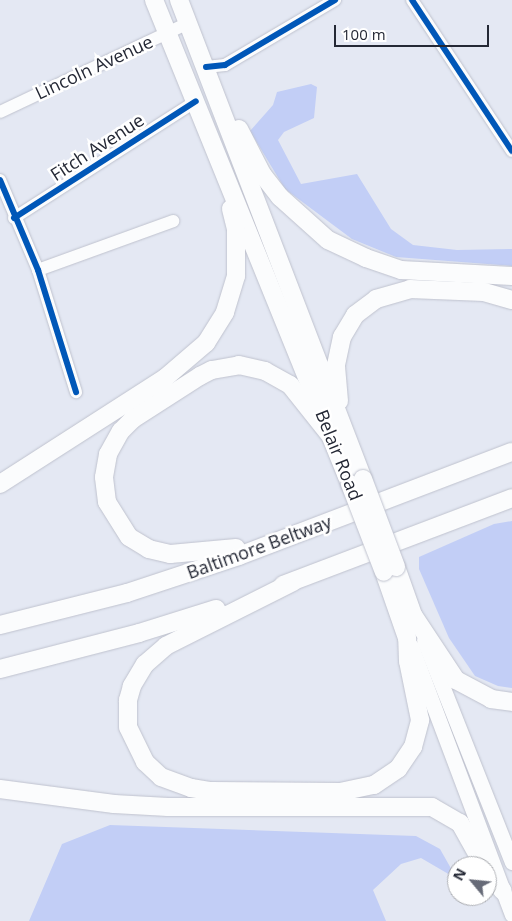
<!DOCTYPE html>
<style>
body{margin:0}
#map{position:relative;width:512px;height:921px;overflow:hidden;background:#e4e8f3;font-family:"Open Sans",sans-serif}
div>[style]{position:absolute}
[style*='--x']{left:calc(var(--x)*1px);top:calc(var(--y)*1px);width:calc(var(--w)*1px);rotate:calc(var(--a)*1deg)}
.green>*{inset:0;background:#c2cef6}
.roads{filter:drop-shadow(0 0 1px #bfc2ce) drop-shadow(0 0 1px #bfc2ce)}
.minor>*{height:12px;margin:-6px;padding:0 6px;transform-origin:6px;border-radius:6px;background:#fbfcfd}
.major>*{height:15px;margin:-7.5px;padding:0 7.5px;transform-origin:7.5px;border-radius:7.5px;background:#fbfcfd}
.highway>*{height:18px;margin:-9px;padding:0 9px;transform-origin:9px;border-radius:9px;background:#fbfcfd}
.bridges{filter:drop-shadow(0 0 1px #bfc2ce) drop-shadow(0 0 1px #bfc2ce)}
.highway-bridge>*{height:18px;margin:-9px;padding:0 9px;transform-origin:9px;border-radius:9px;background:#fbfcfd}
.cycleway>*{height:6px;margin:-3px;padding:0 3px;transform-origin:3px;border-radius:3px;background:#0057b8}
span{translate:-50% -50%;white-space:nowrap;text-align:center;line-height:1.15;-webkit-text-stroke:5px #fff;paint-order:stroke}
.street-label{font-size:18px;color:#242835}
.north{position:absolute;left:447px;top:856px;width:50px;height:50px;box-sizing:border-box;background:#fff;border:1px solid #a7a9ae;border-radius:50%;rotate:298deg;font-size:14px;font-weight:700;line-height:20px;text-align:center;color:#242835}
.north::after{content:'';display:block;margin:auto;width:18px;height:22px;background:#676b78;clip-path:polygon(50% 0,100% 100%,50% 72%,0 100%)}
.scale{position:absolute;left:334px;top:25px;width:155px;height:22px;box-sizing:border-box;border:2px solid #242835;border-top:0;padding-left:6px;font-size:15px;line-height:18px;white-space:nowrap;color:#242835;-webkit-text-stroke:4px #fff;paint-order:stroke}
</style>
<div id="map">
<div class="green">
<div style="clip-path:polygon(311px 84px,317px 87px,314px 118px,284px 132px,278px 140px,301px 184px,357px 174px,391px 229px,413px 245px,457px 250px,512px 249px,512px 266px,396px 257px,352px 239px,285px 189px,250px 131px,273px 105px,277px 92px)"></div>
<div style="clip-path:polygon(512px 521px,512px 688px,498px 686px,475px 676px,449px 638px,419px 569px,419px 557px,494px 524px)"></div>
<div style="clip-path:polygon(110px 825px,416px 836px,440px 849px,457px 879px,421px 858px,401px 864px,373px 890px,386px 921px,29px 921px,62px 844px)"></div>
</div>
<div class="roads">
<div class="minor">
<div style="--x:412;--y:0;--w:181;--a:56.5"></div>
<div style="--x:206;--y:67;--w:19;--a:-6"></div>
<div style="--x:225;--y:65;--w:128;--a:-30.6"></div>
<div style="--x:0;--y:112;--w:208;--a:-25.3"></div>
<div style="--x:0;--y:180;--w:98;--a:67.1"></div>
<div style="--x:38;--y:270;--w:128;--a:72.7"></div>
<div style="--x:14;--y:218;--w:216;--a:-32.7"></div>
<div style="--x:38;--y:270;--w:144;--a:-19.9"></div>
</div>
<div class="major">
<div style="--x:424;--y:640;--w:239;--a:68.4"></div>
<div style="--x:411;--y:646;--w:287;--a:69.4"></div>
</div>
<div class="highway">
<div style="--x:154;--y:0;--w:522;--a:67.95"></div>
<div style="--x:179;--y:0;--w:513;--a:68.99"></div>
<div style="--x:239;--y:129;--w:51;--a:62.9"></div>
<div style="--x:262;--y:174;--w:29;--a:52"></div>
<div style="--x:280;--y:197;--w:64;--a:41.9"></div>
<div style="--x:328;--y:240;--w:42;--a:25.3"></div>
<div style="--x:366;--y:258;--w:37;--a:19"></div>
<div style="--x:401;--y:270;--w:111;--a:3.1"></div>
<div style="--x:339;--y:401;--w:36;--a:-95"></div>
<div style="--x:336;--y:365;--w:29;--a:-78"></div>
<div style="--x:342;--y:337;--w:26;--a:-59"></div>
<div style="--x:355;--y:315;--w:26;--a:-37"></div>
<div style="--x:376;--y:299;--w:35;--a:-16"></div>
<div style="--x:410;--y:289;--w:74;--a:2.3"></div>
<div style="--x:484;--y:292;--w:29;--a:16"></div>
<div style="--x:0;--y:484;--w:196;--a:-32.7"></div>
<div style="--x:165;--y:378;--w:54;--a:-40.5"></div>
<div style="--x:206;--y:343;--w:36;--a:-58"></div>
<div style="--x:225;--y:312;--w:38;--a:-73"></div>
<div style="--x:236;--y:276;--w:47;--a:-90"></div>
<div style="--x:236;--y:229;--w:21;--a:-104"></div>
<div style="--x:236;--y:548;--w:66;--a:174.8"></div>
<div style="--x:170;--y:554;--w:22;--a:-167"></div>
<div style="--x:149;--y:549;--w:23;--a:-149"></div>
<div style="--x:129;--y:537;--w:41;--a:-122.2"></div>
<div style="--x:107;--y:502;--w:25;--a:-97"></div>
<div style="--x:104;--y:477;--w:23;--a:-80"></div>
<div style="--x:108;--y:454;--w:26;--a:-61"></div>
<div style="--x:121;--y:431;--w:17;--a:-45"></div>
<div style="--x:133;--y:419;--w:80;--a:-32.7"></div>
<div style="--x:200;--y:376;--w:13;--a:-27"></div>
<div style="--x:212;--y:370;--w:27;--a:-10"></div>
<div style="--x:239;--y:365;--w:27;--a:13"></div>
<div style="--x:265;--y:371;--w:29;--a:29"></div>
<div style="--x:290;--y:385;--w:69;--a:51.5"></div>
<div style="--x:396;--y:567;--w:51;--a:70.5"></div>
<div style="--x:413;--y:615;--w:78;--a:56.5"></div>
<div style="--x:456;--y:680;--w:40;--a:28"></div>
<div style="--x:491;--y:699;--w:21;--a:8"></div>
<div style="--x:293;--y:582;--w:142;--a:153.3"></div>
<div style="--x:166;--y:646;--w:28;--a:139"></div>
<div style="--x:145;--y:664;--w:26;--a:121"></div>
<div style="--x:132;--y:686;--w:15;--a:106"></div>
<div style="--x:128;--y:700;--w:27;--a:90"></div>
<div style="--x:128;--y:727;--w:39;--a:64"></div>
<div style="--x:145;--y:762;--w:22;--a:43"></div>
<div style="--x:161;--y:777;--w:32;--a:20"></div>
<div style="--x:191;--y:788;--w:20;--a:9"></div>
<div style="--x:211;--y:791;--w:129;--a:0.4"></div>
<div style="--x:340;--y:792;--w:35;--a:-12"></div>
<div style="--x:374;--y:785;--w:29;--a:-34"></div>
<div style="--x:398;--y:769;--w:27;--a:-56"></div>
<div style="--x:413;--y:747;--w:28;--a:-75"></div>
<div style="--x:420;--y:720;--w:60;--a:-101.5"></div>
<div style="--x:408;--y:661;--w:23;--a:-92"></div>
<div style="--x:407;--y:638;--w:70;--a:-109.2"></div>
<div style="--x:283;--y:585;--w:245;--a:-20.8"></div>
<div style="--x:0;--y:625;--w:131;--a:-14.1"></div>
<div style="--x:127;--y:593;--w:118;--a:-18.3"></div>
<div style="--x:239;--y:556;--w:292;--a:-20.9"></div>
<div style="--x:0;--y:669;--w:144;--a:-14.5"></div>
<div style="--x:139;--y:633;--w:81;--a:-17.3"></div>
<div style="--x:0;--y:789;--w:115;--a:7.5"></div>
<div style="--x:114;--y:804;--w:54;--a:3.2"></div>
<div style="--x:168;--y:807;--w:264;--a:0"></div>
<div style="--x:432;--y:807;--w:32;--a:30"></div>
<div style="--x:460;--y:823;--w:49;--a:60.8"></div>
<div style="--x:487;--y:870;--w:26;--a:53"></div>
</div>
</div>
<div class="bridges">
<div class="highway-bridge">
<div style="--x:363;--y:479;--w:94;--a:69.4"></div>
<div style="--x:350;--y:484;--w:94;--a:68.9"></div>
</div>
</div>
<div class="cycleway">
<div style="--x:412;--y:0;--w:181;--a:56.5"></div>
<div style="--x:206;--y:67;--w:19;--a:-6"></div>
<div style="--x:225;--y:65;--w:128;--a:-30.6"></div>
<div style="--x:0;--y:180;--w:98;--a:67.1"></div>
<div style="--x:38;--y:270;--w:128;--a:72.7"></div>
<div style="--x:14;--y:218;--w:216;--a:-32.7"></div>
</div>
<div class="street-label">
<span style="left:94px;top:67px;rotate:-25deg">Lincoln Avenue</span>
<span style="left:97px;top:147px;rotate:-33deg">Fitch Avenue</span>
<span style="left:339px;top:455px;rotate:68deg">Belair Road</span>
<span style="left:259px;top:547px;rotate:-20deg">Baltimore Beltway</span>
</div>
<div class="north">N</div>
<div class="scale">100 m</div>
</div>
